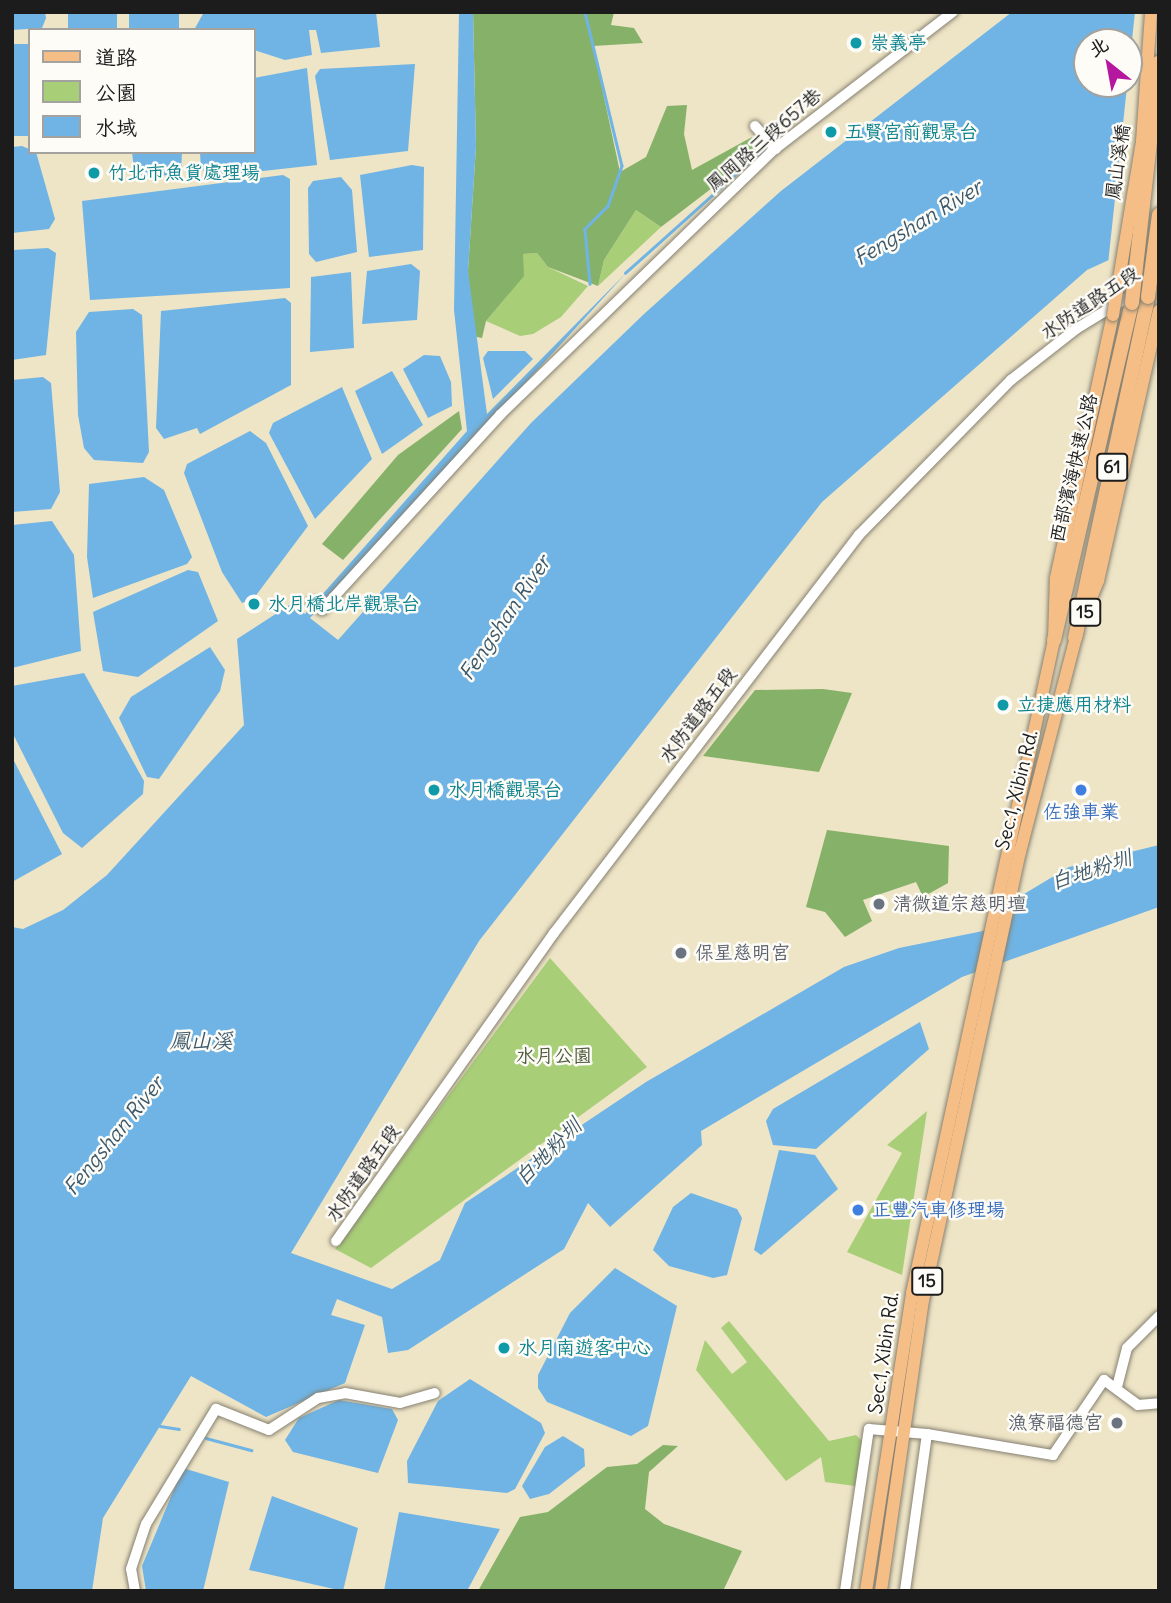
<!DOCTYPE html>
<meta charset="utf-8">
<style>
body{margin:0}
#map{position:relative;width:1171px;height:1603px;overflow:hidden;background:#eee4c6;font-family:Delius,"LXGW WenKai TC",sans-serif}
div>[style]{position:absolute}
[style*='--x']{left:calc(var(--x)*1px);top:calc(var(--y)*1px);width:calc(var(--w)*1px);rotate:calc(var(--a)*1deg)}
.green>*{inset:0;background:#a8ce78}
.forest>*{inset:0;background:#86b168}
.water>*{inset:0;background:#6fb4e5;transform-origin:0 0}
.pier>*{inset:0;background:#eee4c6}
.stream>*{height:2.5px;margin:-1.25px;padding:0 1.25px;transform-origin:1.25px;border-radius:1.25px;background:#6fb4e5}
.roads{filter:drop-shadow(0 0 2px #858071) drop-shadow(0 0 2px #858071)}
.minor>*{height:10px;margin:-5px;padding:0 5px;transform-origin:5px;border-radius:5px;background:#fff}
.major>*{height:12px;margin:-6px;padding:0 6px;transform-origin:6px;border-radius:6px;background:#f6be87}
.highway>*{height:14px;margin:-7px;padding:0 7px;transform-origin:7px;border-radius:7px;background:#f6be87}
.bridges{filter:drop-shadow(0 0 2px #858071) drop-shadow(0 0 2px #858071)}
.major-bridge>*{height:12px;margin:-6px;padding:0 6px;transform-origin:6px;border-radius:6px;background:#f6be87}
.highway-bridge>*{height:14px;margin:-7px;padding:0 7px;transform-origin:7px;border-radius:7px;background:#f6be87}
.dots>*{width:19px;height:19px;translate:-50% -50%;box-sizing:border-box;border:4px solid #fdfcf7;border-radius:50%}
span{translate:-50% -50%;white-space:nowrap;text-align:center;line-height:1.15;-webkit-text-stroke:5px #fdfcf7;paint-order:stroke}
.shield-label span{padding:2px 5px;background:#fdfcf7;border:2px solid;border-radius:5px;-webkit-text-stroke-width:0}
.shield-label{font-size:18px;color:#1c1c1c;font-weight:700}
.culture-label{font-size:19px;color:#0d838f}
.left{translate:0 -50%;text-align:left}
.street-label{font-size:19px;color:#1c1c1c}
.shop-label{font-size:19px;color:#366cbe}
.worship-label{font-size:19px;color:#5b616d}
.right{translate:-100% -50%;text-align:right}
.park-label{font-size:19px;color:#4d5a3c}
.water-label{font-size:21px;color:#3d596c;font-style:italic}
.frame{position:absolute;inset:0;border:14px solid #1c1c1c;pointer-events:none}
.legend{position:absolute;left:28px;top:28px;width:228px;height:126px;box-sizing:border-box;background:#fdfcf7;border:2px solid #a3a29f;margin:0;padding:9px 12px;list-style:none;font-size:21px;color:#1c1c1c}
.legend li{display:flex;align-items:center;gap:14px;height:35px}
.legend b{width:35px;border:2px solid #a3a29f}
.north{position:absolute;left:1073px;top:28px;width:70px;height:70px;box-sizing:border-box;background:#fdfcf7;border:2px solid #a3a29f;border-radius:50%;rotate:329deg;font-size:19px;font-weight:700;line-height:28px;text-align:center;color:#1c1c1c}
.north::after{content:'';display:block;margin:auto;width:24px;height:32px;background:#b5179e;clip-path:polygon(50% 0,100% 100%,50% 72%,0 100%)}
</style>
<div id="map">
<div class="green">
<div style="clip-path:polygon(636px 210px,661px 227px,598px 286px,604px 260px)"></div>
<div style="clip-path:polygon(537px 253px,548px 267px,588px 286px,561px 317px,533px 334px,520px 336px,486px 321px,510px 292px,523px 254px)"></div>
<div style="clip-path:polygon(550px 958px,647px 1067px,371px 1268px,335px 1249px)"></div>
<div style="clip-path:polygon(927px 1111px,902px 1275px,847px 1252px,902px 1153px,887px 1145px)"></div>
<div style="clip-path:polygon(729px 1321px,829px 1441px,856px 1435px,863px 1442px,855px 1486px,825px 1482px,821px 1457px,786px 1481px,696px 1370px,705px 1340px,732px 1374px,747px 1362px,721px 1328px)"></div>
</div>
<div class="forest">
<div style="clip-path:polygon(473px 12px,614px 12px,611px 25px,634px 28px,643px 43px,593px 46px,620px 172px,646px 157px,667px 106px,687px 105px,684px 134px,692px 170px,752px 137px,763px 149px,661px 227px,636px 210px,604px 260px,598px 286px,548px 267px,537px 253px,523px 254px,524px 276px,486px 321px,482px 338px,472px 336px,468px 271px,476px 146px)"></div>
<div style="clip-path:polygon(459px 411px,462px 429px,343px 560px,322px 544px,398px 455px)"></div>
<div style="clip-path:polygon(823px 689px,852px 693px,819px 772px,703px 756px,755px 690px)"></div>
<div style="clip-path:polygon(827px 830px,949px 846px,948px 883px,923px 897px,916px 882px,863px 900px,872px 921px,845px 937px,825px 912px,806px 907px)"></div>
<div style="clip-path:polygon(663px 1445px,678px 1446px,649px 1472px,645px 1509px,664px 1524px,742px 1551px,723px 1591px,478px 1591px,520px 1517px,548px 1512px,607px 1467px,637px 1464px)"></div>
</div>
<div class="water">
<div style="clip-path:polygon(12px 12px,45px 12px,46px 18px,42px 28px,12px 30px)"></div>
<div style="left:68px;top:12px;width:49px;height:18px"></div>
<div style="left:129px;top:12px;width:50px;height:18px"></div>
<div style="clip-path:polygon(204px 12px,376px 12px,380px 47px,321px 53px,316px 30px,309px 30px,312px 55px,285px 60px,254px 50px,254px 30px,194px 30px)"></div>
<div style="clip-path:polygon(evenodd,459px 12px,473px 12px,476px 146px,468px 271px,487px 414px,627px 272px,310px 618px,338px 640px,531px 423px,644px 314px,781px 191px,1012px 12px,1159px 12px,1159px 237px,1087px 270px,822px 502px,479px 941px,291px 1253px,392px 1289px,440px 1260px,465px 1203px,646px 1082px,844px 967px,899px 948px,983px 931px,1019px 911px,1024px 894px,1069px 867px,1159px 845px,1159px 907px,962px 977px,701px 1131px,702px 1145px,610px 1227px,588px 1203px,564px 1249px,408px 1350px,388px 1353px,382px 1317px,337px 1299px,331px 1315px,365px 1325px,345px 1383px,266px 1417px,191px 1376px,103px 1518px,92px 1591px,12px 1591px,12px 927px,23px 929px,63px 910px,107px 875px,244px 725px,237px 639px,291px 604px,305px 614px,467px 431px,454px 310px,459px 12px,1087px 42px,1129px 42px,1129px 84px,1087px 84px,1087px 42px)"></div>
<div style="left:30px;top:44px;width:92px;height:18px;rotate:90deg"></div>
<div style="clip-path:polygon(415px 64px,408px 151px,330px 160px,315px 76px,320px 69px)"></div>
<div style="clip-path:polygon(307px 68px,317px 165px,217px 176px,201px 170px,200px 152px,254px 152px,254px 78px)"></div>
<div style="clip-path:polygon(22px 146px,36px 152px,55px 219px,49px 229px,12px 233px,12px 147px)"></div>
<div style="clip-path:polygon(132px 152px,182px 152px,181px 174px,135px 178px)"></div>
<div style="clip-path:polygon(412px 165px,424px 167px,423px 250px,369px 257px,360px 175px)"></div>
<div style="clip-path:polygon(283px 175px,290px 179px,290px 288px,90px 300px,82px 201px)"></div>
<div style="clip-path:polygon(341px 177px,352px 190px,357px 252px,316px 262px,309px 254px,308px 188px,313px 181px)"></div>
<div style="clip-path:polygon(48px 248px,56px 253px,46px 355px,12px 360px,12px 250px)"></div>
<div style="clip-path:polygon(411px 264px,420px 271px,417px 320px,362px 324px,367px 271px)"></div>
<div style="clip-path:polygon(351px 272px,354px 348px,310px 352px,311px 277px)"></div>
<div style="clip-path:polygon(285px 298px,291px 303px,291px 385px,200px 434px,197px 428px,164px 439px,156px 428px,161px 311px)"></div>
<div style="clip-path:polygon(133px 309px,142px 315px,149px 452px,143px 463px,94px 460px,84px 448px,78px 415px,76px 332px,89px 312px)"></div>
<div style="clip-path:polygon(488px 351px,525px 351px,533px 359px,493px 399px,483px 358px)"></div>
<div style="clip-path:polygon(424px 355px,440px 356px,451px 382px,452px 406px,428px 418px,403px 369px)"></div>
<div style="clip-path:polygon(392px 371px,423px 425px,382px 454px,355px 391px)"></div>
<div style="clip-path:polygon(43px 377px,51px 383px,60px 492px,51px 509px,12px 512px,12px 380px)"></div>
<div style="clip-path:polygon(342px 387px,372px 459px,315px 519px,269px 433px,273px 423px)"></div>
<div style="clip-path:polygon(250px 431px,266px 443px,308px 526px,254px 598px,242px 603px,222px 572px,184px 473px,187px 464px)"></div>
<div style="clip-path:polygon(144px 477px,164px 490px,192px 557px,187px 564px,93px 598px,87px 557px,89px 484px)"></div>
<div style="clip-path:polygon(52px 521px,74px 555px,81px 651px,12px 668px,12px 525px)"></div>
<div style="clip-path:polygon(188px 570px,198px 572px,218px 621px,138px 677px,103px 671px,93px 612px)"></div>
<div style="clip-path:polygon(210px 647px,225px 670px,220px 691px,159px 779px,147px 777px,119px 718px,131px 697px)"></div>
<div style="clip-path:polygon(84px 673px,144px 781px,143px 794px,82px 848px,63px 833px,12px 732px,12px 686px)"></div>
<div style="clip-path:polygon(12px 757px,62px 854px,12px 882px)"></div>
<div style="clip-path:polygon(920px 1022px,929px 1049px,816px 1149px,773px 1145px,766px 1121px,773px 1109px)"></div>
<div style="clip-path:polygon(779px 1150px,815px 1155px,838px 1189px,761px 1255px,754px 1250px)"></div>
<div style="clip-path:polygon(691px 1193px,737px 1209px,742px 1218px,727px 1275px,713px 1278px,669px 1266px,653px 1250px,673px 1207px)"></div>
<div style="clip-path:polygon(615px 1268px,677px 1306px,648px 1426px,631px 1436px,547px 1402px,538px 1388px,538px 1375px,570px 1313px)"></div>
<div style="clip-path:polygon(470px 1379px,541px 1423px,545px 1433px,515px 1489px,507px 1493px,408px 1483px,407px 1461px,438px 1401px)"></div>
<div style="clip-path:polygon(339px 1400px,392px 1409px,398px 1420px,378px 1473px,293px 1452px,285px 1440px,299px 1418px)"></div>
<div style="clip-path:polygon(563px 1436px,584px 1449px,585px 1466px,549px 1494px,530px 1499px,522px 1486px,545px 1447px)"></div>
<div style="clip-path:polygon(183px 1468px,229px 1482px,203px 1591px,146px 1591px,142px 1566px)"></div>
<div style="clip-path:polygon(272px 1496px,358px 1528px,343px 1591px,249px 1570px)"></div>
<div style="clip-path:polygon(399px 1512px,500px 1529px,467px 1591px,384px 1591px)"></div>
</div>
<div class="pier">
<div style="clip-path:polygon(1135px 12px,1159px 12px,1159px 241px,1108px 264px)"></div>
</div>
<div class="stream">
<div style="--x:585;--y:12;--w:158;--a:76.5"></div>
<div style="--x:622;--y:166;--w:42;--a:109.3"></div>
<div style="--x:608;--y:206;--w:33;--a:135"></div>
<div style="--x:585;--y:229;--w:55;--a:84.8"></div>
<div style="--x:625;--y:273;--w:192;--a:-41.8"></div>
<div style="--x:160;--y:1426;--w:19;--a:9"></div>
<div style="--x:206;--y:1438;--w:47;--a:14.9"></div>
</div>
<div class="roads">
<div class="minor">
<div style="--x:755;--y:126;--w:31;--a:48"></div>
<div style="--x:312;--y:602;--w:13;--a:39"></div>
<div style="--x:322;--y:610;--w:265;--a:-47.6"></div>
<div style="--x:501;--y:414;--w:376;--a:-44.1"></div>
<div style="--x:771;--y:152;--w:230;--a:-37.6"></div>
<div style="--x:336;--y:1241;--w:377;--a:-54.7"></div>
<div style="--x:554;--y:933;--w:501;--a:-52.54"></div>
<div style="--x:859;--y:535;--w:217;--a:-45.6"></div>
<div style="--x:1011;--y:380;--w:83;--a:-38.1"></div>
<div style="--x:1076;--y:329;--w:97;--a:-31.6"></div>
<div style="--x:1117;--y:1387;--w:40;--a:-75.6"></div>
<div style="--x:1127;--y:1348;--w:45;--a:-45"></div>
<div style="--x:927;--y:1434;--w:128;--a:9.5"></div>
<div style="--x:1053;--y:1455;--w:91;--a:-55.8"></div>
<div style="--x:1104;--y:1380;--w:42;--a:36.3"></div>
<div style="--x:1138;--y:1405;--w:21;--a:-5"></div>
<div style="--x:135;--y:1591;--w:22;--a:-100"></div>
<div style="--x:131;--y:1569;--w:47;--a:-71.6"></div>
<div style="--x:146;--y:1524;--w:135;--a:-58.7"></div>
<div style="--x:216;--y:1409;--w:57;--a:21.6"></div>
<div style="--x:269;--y:1430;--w:59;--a:-33.1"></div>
<div style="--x:318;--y:1398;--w:27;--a:-10"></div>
<div style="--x:345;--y:1393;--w:56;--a:10.3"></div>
<div style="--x:400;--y:1403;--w:36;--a:-16"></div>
<div style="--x:845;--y:1591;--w:164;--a:-81.6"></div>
<div style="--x:869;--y:1429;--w:58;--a:4.9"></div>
<div style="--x:927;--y:1434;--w:159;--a:98"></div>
</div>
<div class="major">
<div style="--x:1085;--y:613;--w:35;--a:-68"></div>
<div style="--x:1098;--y:581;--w:277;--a:-77.3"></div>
<div style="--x:866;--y:1591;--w:302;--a:-81.2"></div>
<div style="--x:912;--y:1293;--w:668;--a:-77.73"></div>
<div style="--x:1054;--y:640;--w:62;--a:-88.2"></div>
<div style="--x:1056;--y:578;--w:269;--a:-77.8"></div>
<div style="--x:881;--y:1591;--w:294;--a:-81.8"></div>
<div style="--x:923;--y:1300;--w:458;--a:-77.8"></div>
<div style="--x:1020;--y:852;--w:229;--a:-75.4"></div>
</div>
<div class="highway">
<div style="--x:1075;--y:638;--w:349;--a:-77.9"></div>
<div style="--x:1054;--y:640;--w:346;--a:-77"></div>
</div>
</div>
<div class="bridges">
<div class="major-bridge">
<div style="--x:1113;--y:315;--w:175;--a:-80.5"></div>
<div style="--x:1142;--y:142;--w:130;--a:-86"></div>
</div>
<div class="highway-bridge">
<div style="--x:1148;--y:297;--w:83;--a:-82.4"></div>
<div style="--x:1132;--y:303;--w:242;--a:-83.6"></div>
</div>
</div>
<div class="dots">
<div style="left:856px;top:43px;background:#0f9aa8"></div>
<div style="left:831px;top:132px;background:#0f9aa8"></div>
<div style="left:94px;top:173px;background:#0f9aa8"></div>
<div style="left:254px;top:604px;background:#0f9aa8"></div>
<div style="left:1003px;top:705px;background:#0f9aa8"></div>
<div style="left:434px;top:790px;background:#0f9aa8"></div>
<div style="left:1081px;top:790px;background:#3f7fe0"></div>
<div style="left:879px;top:904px;background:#6b7280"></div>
<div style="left:681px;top:953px;background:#6b7280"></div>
<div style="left:858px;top:1210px;background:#3f7fe0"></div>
<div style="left:504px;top:1348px;background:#0f9aa8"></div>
<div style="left:1117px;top:1423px;background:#6b7280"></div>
</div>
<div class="shield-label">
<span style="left:1112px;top:467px">61</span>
<span style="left:1085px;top:612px">15</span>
<span style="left:927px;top:1281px">15</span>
</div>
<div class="culture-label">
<span class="left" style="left:870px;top:43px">崇義亭</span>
<span class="left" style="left:845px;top:132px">五賢宮前觀景台</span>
<span class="left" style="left:108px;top:173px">竹北市魚貨處理場</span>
<span class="left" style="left:268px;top:604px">水月橋北岸觀景台</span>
<span class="left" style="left:1017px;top:705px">立捷應用材料</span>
<span class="left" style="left:448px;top:790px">水月橋觀景台</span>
<span class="left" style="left:518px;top:1348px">水月南遊客中心</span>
</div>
<div class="street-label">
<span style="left:764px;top:140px;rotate:-41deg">鳳岡路三段657巷</span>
<span style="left:1118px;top:162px;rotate:-82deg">鳳山溪橋</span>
<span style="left:1090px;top:303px;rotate:-34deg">水防道路五段</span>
<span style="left:1074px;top:468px;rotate:-77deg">西部濱海快速公路</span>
<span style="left:698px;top:715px;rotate:-53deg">水防道路五段</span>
<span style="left:1017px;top:790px;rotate:-76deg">Sec.1, Xibin Rd.</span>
<span style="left:363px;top:1173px;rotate:-55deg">水防道路五段</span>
<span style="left:884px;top:1353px;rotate:-82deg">Sec.1, Xibin Rd.</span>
</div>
<div class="shop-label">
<span style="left:1081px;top:812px">佐強車業</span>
<span class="left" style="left:872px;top:1210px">正豐汽車修理場</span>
</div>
<div class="worship-label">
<span class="left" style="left:893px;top:904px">清微道宗慈明壇</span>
<span class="left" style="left:695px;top:953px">保星慈明宮</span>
<span class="right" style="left:1103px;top:1423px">漁寮福德宮</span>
</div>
<div class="park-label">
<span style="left:554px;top:1056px">水月公園</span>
</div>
<div class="water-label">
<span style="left:918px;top:223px;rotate:-31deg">Fengshan River</span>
<span style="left:505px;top:618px;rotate:-56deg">Fengshan River</span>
<span style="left:1091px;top:870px;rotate:-18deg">白地粉圳</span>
<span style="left:201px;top:1041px">鳳山溪</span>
<span style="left:114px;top:1136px;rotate:-51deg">Fengshan River</span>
<span style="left:548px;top:1152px;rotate:-45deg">白地粉圳</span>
</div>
<div class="frame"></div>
<ul class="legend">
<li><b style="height:9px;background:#f6be87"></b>道路</li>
<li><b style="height:19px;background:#a8ce78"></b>公園</li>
<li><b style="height:19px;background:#6fb4e5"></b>水域</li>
</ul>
<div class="north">北</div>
</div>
